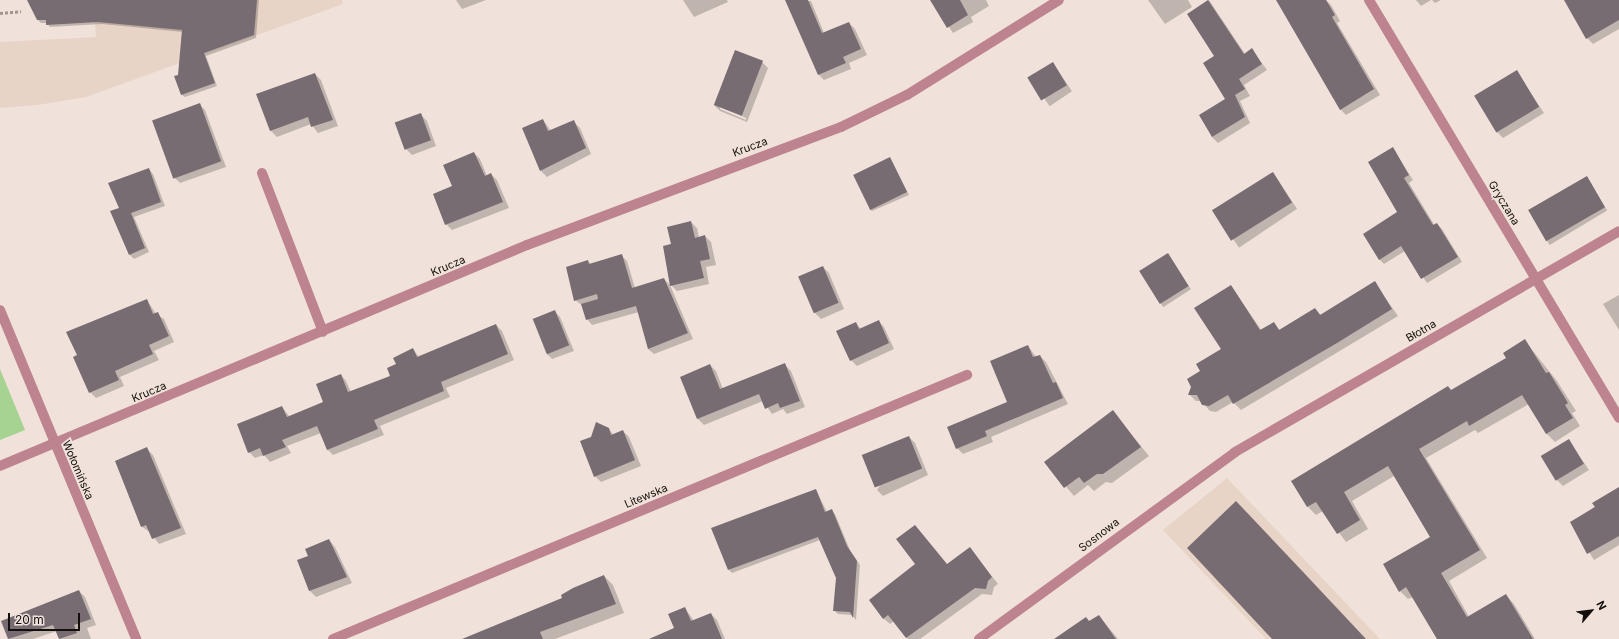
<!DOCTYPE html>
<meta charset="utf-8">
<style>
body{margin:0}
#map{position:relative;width:1619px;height:639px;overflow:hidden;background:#f0e2da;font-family:Inter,sans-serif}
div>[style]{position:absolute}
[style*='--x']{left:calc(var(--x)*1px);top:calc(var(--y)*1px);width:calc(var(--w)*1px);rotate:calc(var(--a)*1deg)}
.built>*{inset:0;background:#e8d4c7}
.green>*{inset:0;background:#a6d292}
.shadow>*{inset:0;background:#0003;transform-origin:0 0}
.building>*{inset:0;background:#786c73;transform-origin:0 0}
.path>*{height:2.5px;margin-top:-1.25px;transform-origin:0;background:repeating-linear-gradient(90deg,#a19690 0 3px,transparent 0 5px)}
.service>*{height:10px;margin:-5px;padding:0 5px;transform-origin:5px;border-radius:5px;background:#bd8490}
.minor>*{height:10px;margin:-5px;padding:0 5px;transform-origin:5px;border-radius:5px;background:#bd8490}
span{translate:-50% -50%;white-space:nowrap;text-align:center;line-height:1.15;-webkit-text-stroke:3.5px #f0e2da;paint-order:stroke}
.street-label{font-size:11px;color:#130f0c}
.north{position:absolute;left:1571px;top:591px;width:40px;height:40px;-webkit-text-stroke:3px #f0e2da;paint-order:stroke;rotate:62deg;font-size:11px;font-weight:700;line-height:16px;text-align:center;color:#130f0c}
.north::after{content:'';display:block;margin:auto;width:14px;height:18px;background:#130f0c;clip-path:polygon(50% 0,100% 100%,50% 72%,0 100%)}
.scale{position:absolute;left:8px;top:613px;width:72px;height:18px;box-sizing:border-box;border:2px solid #130f0c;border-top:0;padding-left:5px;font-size:12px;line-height:14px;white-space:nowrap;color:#130f0c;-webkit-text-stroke:3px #f0e2da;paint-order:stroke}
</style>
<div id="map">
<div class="built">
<div style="clip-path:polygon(96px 0,342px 0,343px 4px,86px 97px,38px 105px,0 108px,0 42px,96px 37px,94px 7px)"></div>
<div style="clip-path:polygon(1227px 478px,1380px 639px,1266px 639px,1163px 530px)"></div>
</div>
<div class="green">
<div style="clip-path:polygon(0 369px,25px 430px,0 440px)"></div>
</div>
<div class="shadow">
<div style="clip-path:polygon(29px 0,259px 0,256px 38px,206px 56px,217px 86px,185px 97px,182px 95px,183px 32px,102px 24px,50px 27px,47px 23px,41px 23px,38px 20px)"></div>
<div style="clip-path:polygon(456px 0,486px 0,462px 9px)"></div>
<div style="clip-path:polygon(683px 0,727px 0,728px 2px,694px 17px)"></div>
<div style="clip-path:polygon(793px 0,811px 1px,824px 33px,849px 23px,855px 29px,867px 55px,849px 63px,851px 69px,824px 80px,818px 74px)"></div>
<div style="clip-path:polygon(931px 0,986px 0,989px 6px,971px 17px,973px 22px,953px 33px)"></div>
<div style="clip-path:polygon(1148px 0,1188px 0,1192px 7px,1165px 24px)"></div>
<div style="clip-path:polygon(1209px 0,1245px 54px,1252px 50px,1267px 70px,1244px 85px,1250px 96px,1240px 101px,1250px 123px,1218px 143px,1212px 137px,1226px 100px,1215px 56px,1189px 14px)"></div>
<div style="clip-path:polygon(1285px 0,1326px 0,1331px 5px,1340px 21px,1337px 23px,1380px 95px,1346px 115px,1340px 109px)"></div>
<div style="clip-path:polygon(1416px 0,1431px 0,1421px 6px)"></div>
<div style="clip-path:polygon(1432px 0,1441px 0,1435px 3px)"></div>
<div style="clip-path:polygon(1578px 0,1619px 0,1619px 29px,1593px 44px,1587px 38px)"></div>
<div style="clip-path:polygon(evenodd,762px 62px,768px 68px,747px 122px,720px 111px,714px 105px,762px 62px,720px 107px,746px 118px,746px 120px,720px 109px,720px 107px)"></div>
<div style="left:1053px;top:63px;width:34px;height:27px;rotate:56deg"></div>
<div style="clip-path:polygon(1517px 72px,1544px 113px,1503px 138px,1497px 132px)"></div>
<div style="clip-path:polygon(315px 74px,321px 80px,338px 126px,318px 133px,311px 124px,277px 137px,271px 131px,258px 95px)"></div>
<div style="clip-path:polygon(199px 104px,205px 110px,226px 167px,180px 183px,174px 177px)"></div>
<div style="clip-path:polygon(421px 115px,427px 121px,436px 146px,412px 155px,406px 149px)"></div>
<div style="clip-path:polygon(543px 120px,551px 131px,574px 122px,580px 128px,591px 154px,547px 177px,541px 171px)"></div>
<div style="clip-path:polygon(1393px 149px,1413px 180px,1409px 183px,1435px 226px,1437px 224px,1442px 229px,1462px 262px,1427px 283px,1405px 251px,1384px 264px,1379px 259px,1399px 212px)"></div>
<div style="clip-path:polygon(474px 153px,480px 159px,487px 176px,491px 174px,497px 180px,509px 208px,452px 230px,446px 224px,454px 186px)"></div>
<div style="clip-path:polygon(890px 158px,909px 195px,872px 211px,869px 208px)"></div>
<div style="clip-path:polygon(149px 169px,153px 174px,165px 206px,134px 217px,149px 252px,134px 259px,129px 254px,120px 208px)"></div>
<div style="left:1273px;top:173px;width:43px;height:70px;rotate:56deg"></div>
<div style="left:1587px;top:177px;width:39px;height:67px;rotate:59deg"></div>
<div style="clip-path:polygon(691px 222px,697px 228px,699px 238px,705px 236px,711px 242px,716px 265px,706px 267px,709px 284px,677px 291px,671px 285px,672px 244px)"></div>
<div style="left:1168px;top:254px;width:42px;height:33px;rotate:57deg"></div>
<div style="clip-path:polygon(621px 255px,627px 261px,635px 288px,664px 279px,670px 285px,693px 339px,654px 354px,648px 349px,639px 312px,592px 325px,587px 319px,583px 306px,575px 300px,588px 261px,591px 264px)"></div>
<div style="clip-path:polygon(823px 267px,829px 273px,844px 309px,821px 319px,815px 313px)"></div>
<div style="clip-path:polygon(1375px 283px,1398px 316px,1241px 410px,1233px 402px,1216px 412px,1210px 411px,1201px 401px,1196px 401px,1189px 394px,1202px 371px,1222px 350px,1231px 286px,1262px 331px,1274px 324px,1280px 330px,1315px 309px,1321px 315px)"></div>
<div style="clip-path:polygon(1619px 295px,1619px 330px,1603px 304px)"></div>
<div style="clip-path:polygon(147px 300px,156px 314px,164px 319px,174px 342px,154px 351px,159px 360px,120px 377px,124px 386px,96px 398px,90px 392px)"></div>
<div style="clip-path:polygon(554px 311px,560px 317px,574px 351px,552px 359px,546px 353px,533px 319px)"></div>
<div style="clip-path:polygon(878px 321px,884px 327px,894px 349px,857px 366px,851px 360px,856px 323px,861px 329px)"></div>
<div style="clip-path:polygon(496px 325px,502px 331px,514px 360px,446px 388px,450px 397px,380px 426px,384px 435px,333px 455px,327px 449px,321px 433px,287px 446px,291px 453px,270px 462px,264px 455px,255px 458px,249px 452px,282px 407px,289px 416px,324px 403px,341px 375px,346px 381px,351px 392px,391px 377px,397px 365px,413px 349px,419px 357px)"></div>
<div style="clip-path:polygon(1525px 341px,1557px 381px,1576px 411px,1572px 413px,1580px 426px,1555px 442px,1546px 433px,1529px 404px,1478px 433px,1475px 430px,1426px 458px,1487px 558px,1449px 581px,1469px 617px,1506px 595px,1514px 604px,1535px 639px,1437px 639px,1413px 597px,1408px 599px,1400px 591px,1431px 538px,1394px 476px,1352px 501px,1368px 529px,1346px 542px,1323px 511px,1316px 515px,1308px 507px,1293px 481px,1508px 358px)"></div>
<div style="clip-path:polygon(1028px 346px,1036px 357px,1040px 356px,1046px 362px,1068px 404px,991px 437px,993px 442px,963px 454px,957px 448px,1009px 403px)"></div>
<div style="clip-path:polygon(710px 365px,716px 371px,723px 389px,785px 365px,791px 371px,805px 407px,787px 414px,783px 409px,772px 414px,763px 401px,704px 425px,698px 419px,681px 378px)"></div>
<div style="clip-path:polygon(1113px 412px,1149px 456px,1112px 483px,1106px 482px,1094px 491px,1088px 485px,1074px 496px,1045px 462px)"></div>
<div style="clip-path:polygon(608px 428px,614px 435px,623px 431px,629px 437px,641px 466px,601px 482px,595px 476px,592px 437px)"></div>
<div style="clip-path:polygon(909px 437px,915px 443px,928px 475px,883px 496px,877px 490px)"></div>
<div style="clip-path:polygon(1569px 441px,1589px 470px,1563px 486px,1557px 480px)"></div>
<div style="clip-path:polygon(147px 449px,153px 455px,186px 534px,159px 544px,150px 532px,142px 527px,116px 461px)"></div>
<div style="clip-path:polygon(816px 490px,827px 512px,832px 511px,835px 514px,850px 550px,860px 565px,856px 620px,852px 615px,838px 614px,834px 610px,837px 578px,820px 540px,732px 573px,729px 570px)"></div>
<div style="clip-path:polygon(1619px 490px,1619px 545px,1594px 560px,1571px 523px)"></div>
<div style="clip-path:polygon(329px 540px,335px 547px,352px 583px,316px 597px,310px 591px,298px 561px,309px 557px)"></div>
<div style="clip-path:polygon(970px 548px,998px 584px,994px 587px,992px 595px,982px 594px,920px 639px,908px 639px,894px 621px,890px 624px,883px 618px)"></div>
<div style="clip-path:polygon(604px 576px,613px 585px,624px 613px,555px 639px,469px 639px,563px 598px)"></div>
<div style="clip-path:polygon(79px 591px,85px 597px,96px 625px,87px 628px,91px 639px,60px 639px,57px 631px,33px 639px,9px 639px,2px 622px)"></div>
<div style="clip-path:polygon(685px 608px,694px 621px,711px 614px,717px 620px,725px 639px,680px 639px)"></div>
<div style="clip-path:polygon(1099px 616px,1118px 639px,1062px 639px,1089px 622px)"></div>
</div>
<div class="building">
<div style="clip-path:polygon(27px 0,257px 0,254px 35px,204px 53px,215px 83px,181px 95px,174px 76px,178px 75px,182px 30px,98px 22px,46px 25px,46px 20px,37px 20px)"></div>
<div style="clip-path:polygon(785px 0,808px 0,822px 33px,849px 22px,861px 49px,843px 57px,846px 63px,818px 75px)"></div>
<div style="clip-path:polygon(930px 0,960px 0,968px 15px,947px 28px)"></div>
<div style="clip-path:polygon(1208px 0,1244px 54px,1252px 48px,1262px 64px,1239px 79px,1245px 89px,1235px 95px,1245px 117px,1212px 137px,1199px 115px,1225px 99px,1203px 63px,1214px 56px,1187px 14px)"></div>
<div style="clip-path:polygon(1276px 0,1326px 0,1335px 15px,1332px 17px,1374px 89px,1340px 110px)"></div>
<div style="clip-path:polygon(1564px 0,1619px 0,1619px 20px,1586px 39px)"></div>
<div style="left:735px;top:50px;width:30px;height:59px;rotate:21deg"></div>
<div style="left:1053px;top:62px;width:27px;height:30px;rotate:59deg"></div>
<div style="left:1517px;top:70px;width:43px;height:50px;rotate:59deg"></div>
<div style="clip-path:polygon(315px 73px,333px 120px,311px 127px,308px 117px,270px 131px,256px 94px)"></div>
<div style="left:200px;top:103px;width:62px;height:51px;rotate:70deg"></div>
<div style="left:421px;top:113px;width:29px;height:28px;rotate:70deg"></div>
<div style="clip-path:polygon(543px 119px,548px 131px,574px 120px,586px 148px,540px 171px,522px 128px)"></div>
<div style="clip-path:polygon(1393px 147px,1409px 175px,1404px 178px,1433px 225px,1437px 223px,1458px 257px,1421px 279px,1401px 246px,1379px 260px,1363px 234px,1397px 212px,1368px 162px)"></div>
<div style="clip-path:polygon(474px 152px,485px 176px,491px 173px,503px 202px,445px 225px,433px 194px,452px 186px,443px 165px)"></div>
<div style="left:890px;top:157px;width:39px;height:41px;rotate:64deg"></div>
<div style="clip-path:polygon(149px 168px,161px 202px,131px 213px,145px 248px,129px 255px,110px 211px,119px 208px,108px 183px)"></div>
<div style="left:1273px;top:172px;width:36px;height:72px;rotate:58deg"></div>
<div style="left:1587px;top:176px;width:36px;height:68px;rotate:60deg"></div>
<div style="clip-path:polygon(691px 221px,695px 238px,705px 235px,710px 259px,700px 261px,704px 278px,670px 286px,663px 246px,671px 244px,667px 227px)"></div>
<div style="left:1168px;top:253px;width:39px;height:34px;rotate:58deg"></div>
<div style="clip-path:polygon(622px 254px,632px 288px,664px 278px,688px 333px,648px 349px,636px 306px,586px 320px,581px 304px,598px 299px,597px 294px,574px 301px,566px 267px,588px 260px,589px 264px)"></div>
<div style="left:823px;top:266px;width:40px;height:27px;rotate:67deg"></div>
<div style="clip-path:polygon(1375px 281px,1392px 309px,1337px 343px,1233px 404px,1228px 395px,1209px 406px,1202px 405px,1197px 395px,1188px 395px,1191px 387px,1187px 379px,1200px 371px,1196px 364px,1221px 349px,1194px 308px,1231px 285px,1260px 330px,1274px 322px,1279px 330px,1315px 308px,1320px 315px)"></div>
<div style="clip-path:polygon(147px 299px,153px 314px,158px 312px,169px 336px,149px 345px,153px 354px,115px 371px,119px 380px,89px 393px,73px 357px,77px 355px,66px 332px)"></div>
<div style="left:555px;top:310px;width:38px;height:24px;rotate:68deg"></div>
<div style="clip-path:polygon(879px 320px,889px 343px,850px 361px,836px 331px,856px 322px,859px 329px)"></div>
<div style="clip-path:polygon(496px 324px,508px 354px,441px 382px,444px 391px,374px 420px,378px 429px,327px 450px,317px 426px,282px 440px,286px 447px,263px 456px,260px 448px,248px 453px,237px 424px,282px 406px,287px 417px,323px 402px,316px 384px,341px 374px,348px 392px,390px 376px,387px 368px,396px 364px,393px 358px,413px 348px,417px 357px)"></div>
<div style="clip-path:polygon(1525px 339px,1546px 373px,1549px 372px,1568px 403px,1565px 405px,1573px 418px,1546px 434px,1522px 395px,1469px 426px,1467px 421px,1419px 449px,1480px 550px,1441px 573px,1467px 617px,1506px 594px,1533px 639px,1437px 639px,1406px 587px,1399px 592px,1383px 564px,1430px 537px,1388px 466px,1344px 492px,1360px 520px,1337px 534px,1316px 502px,1307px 507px,1291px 481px,1448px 386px,1451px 390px,1506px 358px,1503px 353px)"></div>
<div style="clip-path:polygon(1028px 345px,1033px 357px,1040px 355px,1053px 383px,1056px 382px,1063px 398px,985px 431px,987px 436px,956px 449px,947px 427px,1007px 402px,990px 361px)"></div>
<div style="clip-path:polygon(785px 363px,800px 401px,780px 408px,778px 403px,765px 409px,759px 394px,697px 419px,680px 377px,710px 364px,720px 389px)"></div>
<div style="clip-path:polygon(1113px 410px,1141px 447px,1103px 474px,1097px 474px,1084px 483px,1079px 477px,1064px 488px,1044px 462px)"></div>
<div style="clip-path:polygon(596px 422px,609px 428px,611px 435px,623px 430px,635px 460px,594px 477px,580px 441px,591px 437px)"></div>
<div style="left:909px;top:436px;width:35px;height:51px;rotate:68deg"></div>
<div style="left:1569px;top:439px;width:29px;height:33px;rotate:59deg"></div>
<div style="clip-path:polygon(147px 447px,181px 528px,152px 539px,146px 525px,141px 527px,115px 461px)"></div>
<div style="clip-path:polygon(1619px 487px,1619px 536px,1587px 554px,1570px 522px,1595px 507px,1592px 503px)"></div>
<div style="clip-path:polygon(816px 489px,825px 512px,832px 509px,847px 546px,857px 561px,853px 618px,850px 612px,833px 611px,836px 578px,818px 537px,728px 570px,711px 528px)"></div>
<div style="clip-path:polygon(1236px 501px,1305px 574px,1366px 639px,1272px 639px,1187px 548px)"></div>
<div style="clip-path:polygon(915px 525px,947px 564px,970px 547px,992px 577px,988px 581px,986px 589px,975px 588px,906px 638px,888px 615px,883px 619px,869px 600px,915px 564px,896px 539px)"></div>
<div style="clip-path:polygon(329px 539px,347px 577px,309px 591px,297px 560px,308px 556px,305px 549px)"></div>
<div style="clip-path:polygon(604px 575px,616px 604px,540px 632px,543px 639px,462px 639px,562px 598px,561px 595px,573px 588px)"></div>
<div style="clip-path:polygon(79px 590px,91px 619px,74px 625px,77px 633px,59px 639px,53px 625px,8px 639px,1px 621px)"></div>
<div style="clip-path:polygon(685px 607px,691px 621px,711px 613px,722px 639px,649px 639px,674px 628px,668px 614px)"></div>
<div style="clip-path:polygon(1099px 615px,1116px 639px,1054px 639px,1086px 617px,1089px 621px)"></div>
</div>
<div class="path">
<div style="--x:0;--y:13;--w:21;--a:-5"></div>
</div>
<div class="service">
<div style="--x:262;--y:173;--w:170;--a:69"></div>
</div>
<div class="minor">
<div style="--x:1369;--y:0;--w:487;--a:59.1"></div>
<div style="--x:0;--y:310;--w:356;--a:67.5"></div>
<div style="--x:0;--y:466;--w:571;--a:-22.75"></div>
<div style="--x:527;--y:245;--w:335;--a:-20.6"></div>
<div style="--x:841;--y:127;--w:73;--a:-25.9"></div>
<div style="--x:907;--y:95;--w:179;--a:-32"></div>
<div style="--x:333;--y:639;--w:687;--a:-22.61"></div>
<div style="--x:979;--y:639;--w:317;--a:-36.1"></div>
<div style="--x:1235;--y:452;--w:443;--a:-29.9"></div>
</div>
<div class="street-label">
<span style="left:750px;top:147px;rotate:-20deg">Krucza</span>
<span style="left:1504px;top:203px;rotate:59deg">Gryczana</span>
<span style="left:448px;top:266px;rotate:-23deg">Krucza</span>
<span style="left:1421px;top:331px;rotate:-30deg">Błotna</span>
<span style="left:149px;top:392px;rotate:-23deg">Krucza</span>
<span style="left:78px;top:470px;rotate:67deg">Wołomińska</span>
<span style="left:646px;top:496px;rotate:-23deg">Litewska</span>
<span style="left:1099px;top:535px;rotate:-37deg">Sosnowa</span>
</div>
<div class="north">N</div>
<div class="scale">20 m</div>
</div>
